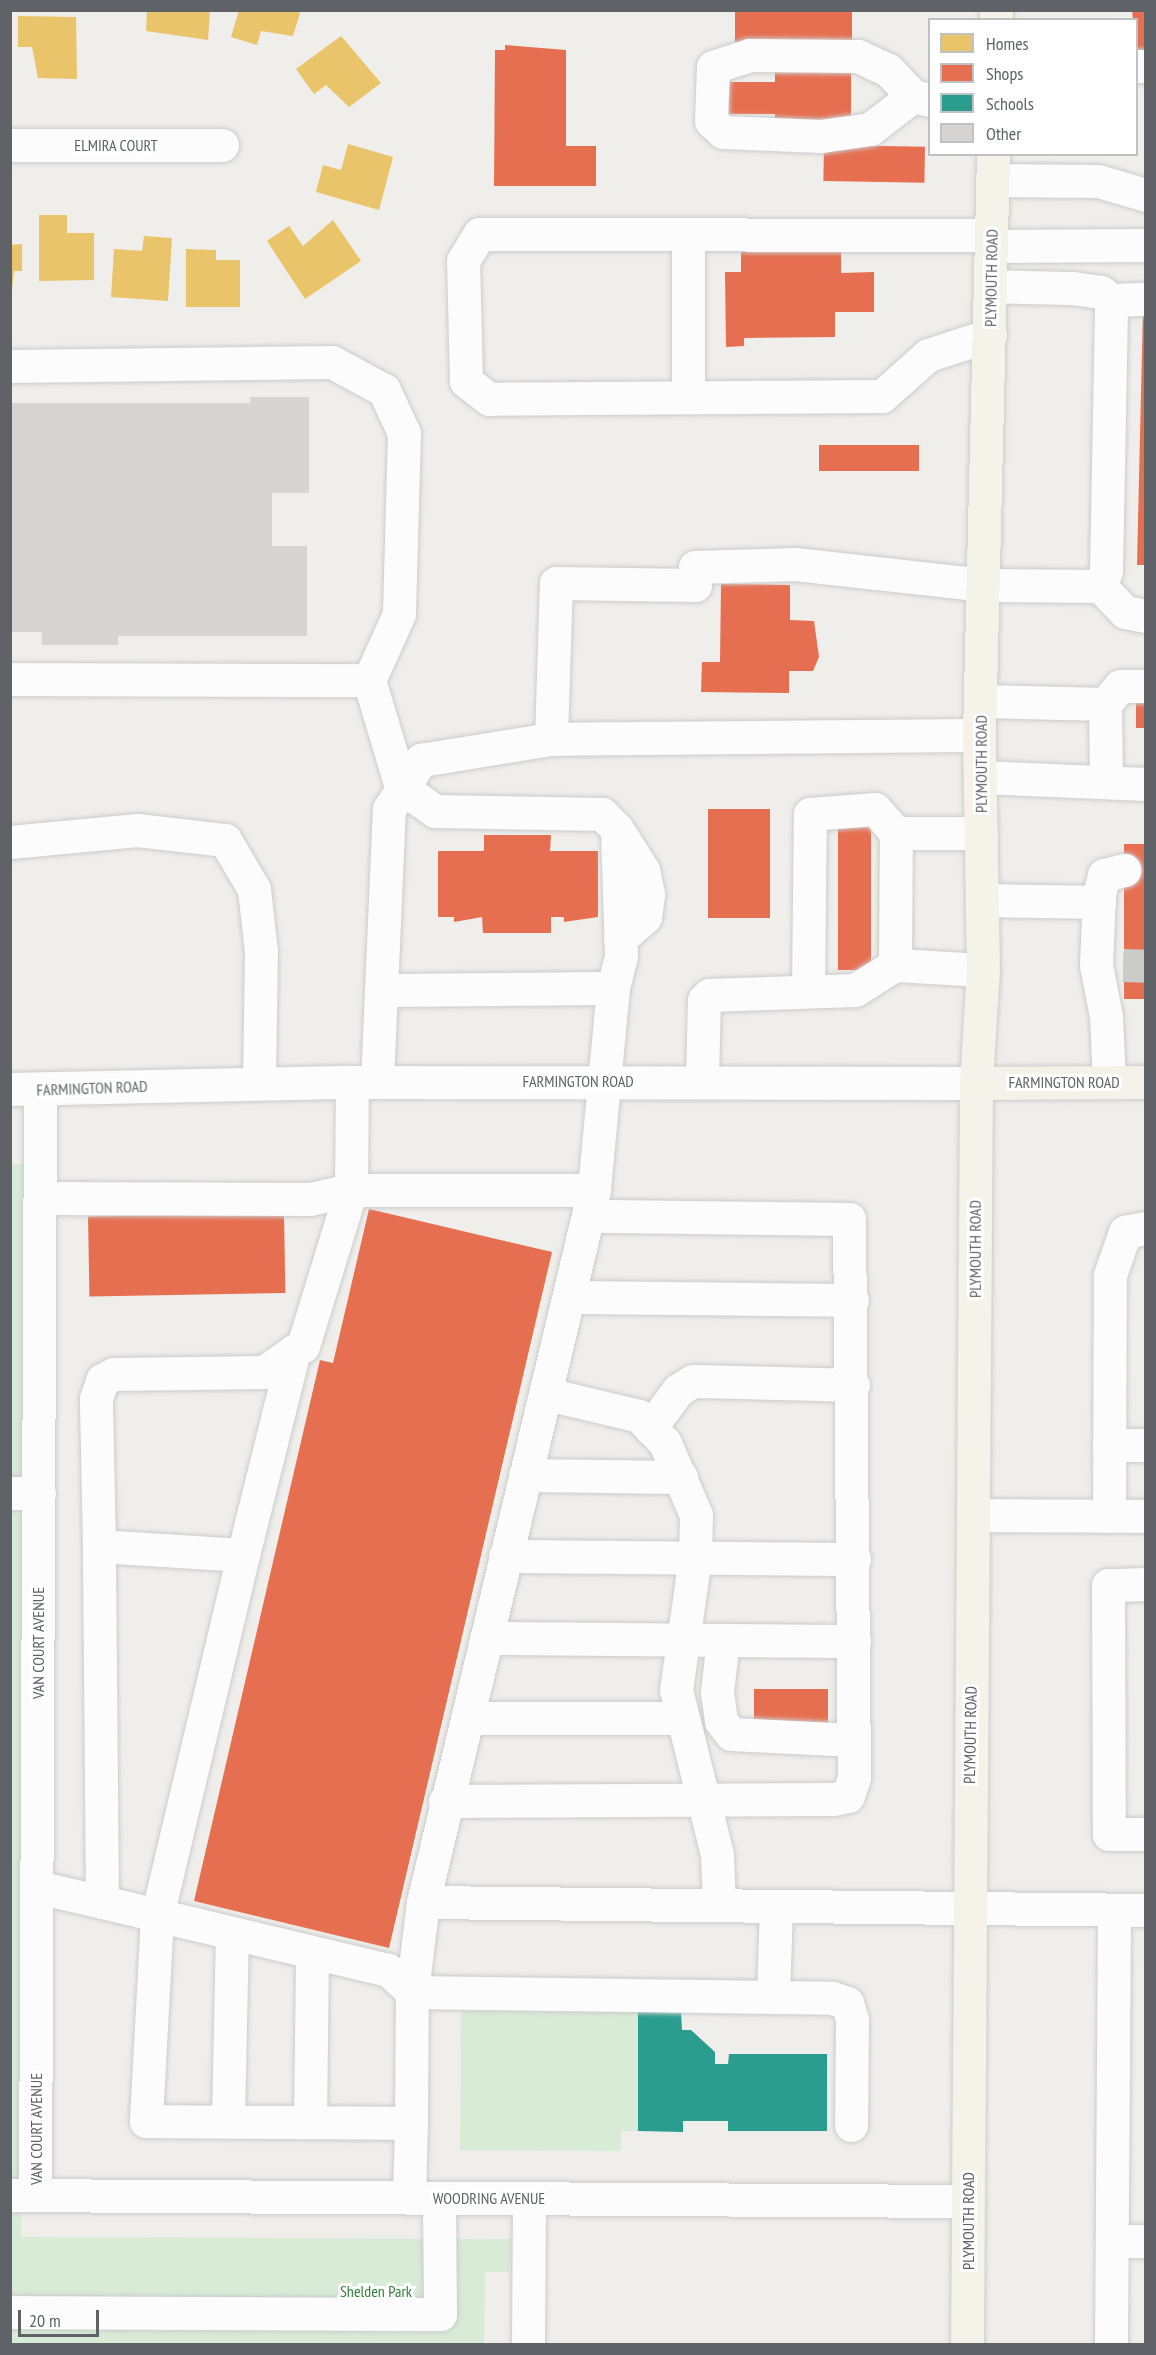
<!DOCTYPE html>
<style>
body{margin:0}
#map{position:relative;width:1156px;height:2355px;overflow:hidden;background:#efeeea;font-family:"PT Sans Narrow",sans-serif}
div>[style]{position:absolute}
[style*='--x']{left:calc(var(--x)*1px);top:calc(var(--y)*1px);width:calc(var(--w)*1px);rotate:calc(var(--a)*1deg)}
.green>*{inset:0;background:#d8ebd6}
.homes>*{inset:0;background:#e9c46a}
.shops>*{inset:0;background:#e76f51;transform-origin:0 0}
.schools>*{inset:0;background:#2a9d8f}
.building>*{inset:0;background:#d6d5d3}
.minor-tunnel>*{height:33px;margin-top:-16.5px;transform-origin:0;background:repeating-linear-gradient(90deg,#cbcbca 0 33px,transparent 0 49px)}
.roads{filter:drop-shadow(0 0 2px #cbcccc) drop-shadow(0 0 2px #cbcccc)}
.minor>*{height:33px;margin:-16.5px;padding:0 16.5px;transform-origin:16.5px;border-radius:16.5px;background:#fdfcfc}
.major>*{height:33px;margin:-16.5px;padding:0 16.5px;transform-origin:16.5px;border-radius:16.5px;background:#f4f2e9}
span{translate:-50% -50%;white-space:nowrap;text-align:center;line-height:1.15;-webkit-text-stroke:6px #fff;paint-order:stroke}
.street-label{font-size:16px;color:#5f6368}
.park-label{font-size:16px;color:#348238}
.frame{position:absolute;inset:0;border:12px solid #5f6368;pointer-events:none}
.legend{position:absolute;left:928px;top:18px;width:210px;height:138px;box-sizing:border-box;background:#fff;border:2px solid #bfc1c3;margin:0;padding:8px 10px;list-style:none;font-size:18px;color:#5f6368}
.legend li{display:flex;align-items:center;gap:12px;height:30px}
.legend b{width:30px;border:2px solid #bfc1c3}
.scale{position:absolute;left:18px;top:2310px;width:81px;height:27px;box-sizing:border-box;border:3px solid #5f6368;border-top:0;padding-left:8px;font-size:18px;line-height:21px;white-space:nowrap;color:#5f6368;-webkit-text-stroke:4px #fff;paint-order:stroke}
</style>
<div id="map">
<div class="green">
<div style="clip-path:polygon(10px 1164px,26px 1164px,21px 2237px,511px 2239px,510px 2272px,485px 2272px,484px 2344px,11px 2344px)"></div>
<div style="clip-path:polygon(461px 2011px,638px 2012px,638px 2131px,621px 2131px,621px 2151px,460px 2150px)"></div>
</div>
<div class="homes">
<div style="clip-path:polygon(147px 10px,210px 10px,208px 40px,146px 31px)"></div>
<div style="clip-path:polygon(239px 10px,301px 10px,293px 36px,261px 31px,257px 45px,231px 37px)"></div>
<div style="clip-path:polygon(18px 16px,76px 17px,77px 79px,38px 78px,32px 47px,18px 47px)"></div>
<div style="clip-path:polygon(341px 36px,381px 83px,349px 107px,326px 85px,314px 94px,296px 69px)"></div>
<div style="clip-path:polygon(348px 144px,393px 157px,379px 210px,316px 192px,323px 165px,341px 170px)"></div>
<div style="clip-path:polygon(39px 215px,67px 215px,67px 233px,94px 233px,94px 280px,39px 281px)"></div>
<div style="clip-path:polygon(333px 220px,361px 261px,305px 299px,267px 241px,289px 226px,303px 246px)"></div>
<div style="clip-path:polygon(144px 236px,172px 238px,168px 301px,111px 297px,114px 249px,142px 251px)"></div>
<div style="clip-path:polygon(22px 244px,22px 271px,14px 271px,10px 307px,10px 245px)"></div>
<div style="clip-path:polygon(186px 249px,216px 250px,216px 260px,240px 260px,240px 307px,186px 307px)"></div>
</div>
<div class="shops">
<div style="left:735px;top:10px;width:117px;height:32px"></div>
<div style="clip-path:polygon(1132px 10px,1146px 10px,1146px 50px,1136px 51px)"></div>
<div style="clip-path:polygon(505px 45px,566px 50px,566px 146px,596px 146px,596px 186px,494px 186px,495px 50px,505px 50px)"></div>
<div style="clip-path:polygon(775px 66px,851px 72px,851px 122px,775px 122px,775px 114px,724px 114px,724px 82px,775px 82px)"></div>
<div style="left:824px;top:145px;width:101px;height:36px;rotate:1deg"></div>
<div style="clip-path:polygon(841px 251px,841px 273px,874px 272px,874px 312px,835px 312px,835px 337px,744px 338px,744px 346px,726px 347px,725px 272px,741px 272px,741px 252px)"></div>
<div style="clip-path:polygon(1143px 308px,1146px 308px,1146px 565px,1137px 565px)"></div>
<div style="left:819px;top:445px;width:100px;height:26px"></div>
<div style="clip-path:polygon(721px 584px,790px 585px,790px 620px,814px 621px,819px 657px,813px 671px,789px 671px,789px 693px,701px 692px,702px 662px,720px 662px)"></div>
<div style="left:1136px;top:696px;width:10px;height:32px"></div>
<div style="left:708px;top:809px;width:62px;height:109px"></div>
<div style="left:838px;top:819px;width:33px;height:151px"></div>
<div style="clip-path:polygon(484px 835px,551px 835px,550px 851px,598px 851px,598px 917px,564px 922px,564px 917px,551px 917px,551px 933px,483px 933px,482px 917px,454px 922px,454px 917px,438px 917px,438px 851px,484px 851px)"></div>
<div style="left:1124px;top:844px;width:22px;height:155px"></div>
<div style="clip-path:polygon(369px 1209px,552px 1252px,389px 1948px,194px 1901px,320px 1360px,333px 1363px)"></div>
<div style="left:284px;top:1213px;width:80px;height:196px;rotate:89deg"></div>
<div style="left:754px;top:1689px;width:74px;height:37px"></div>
</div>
<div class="schools">
<div style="clip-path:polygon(638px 2012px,681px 2012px,682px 2030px,691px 2030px,715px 2052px,715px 2064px,728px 2064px,729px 2054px,827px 2054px,827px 2131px,728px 2131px,728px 2121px,683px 2121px,683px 2132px,638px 2131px)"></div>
</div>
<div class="building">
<div style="clip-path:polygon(250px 397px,309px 397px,309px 493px,272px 493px,272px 546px,307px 546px,307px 636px,118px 636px,118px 645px,42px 645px,42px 632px,10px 632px,10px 403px,250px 403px)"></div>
</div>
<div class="minor-tunnel">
<div style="--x:1123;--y:965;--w:23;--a:2"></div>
</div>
<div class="roads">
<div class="minor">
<div style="--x:1136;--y:66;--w:10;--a:0"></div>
<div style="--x:913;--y:96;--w:54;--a:142.5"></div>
<div style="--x:870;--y:129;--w:49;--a:171.9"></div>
<div style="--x:821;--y:136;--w:98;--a:-177.7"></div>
<div style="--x:723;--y:132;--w:16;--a:-137"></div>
<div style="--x:711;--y:121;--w:54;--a:-87.9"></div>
<div style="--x:713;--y:67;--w:38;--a:-18"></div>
<div style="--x:749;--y:55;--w:109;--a:0.5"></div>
<div style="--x:858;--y:56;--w:33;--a:25"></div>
<div style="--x:888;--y:70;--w:36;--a:46"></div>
<div style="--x:913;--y:96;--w:17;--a:13"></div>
<div style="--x:10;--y:145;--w:212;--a:0"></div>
<div style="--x:993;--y:180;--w:105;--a:0.5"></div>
<div style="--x:1098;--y:181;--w:50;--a:16.3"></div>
<div style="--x:991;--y:246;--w:155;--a:-0.4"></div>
<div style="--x:1111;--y:300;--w:35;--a:-2"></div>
<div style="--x:990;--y:335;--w:65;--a:162.1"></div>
<div style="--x:928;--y:355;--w:62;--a:138.3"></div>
<div style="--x:882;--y:396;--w:393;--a:179.6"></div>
<div style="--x:489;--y:399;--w:29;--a:-142"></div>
<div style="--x:466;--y:381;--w:120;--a:-91.4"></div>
<div style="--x:463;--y:261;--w:31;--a:-59"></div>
<div style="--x:479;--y:234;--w:513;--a:0.11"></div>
<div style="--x:10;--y:366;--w:322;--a:-0.7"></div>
<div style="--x:332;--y:362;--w:59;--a:28.3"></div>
<div style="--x:384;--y:390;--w:47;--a:65.1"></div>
<div style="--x:404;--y:433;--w:181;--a:91.6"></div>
<div style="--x:399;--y:614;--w:72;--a:114.4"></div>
<div style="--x:369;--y:680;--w:112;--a:73.3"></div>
<div style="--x:401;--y:787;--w:42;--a:35.2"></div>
<div style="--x:435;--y:811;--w:167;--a:1"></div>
<div style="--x:602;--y:814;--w:21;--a:45"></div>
<div style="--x:617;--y:829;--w:127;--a:88.2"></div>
<div style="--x:621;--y:956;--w:33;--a:104"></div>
<div style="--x:613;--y:988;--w:203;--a:95.4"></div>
<div style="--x:594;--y:1190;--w:732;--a:103.5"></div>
<div style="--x:423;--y:1902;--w:723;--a:0.63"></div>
<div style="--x:688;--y:397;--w:163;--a:-90"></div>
<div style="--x:1100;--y:586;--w:36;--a:46"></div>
<div style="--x:1125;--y:612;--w:21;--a:11"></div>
<div style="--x:10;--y:679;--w:359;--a:0.2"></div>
<div style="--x:981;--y:701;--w:124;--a:1.4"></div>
<div style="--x:979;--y:735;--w:428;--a:179.5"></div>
<div style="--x:551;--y:739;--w:156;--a:-88.2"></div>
<div style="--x:556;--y:583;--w:139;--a:0.8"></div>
<div style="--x:695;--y:585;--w:18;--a:-90"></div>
<div style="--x:695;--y:567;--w:100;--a:-1.7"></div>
<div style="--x:795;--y:564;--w:192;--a:6.3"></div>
<div style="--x:986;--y:585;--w:114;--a:0.5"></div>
<div style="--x:1100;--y:586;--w:16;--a:-68"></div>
<div style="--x:1106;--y:571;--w:271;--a:-88.9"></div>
<div style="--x:1111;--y:300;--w:13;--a:-141"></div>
<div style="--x:1101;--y:292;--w:30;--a:-172"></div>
<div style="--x:1071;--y:288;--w:80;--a:-178.6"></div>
<div style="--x:980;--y:777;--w:166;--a:2.4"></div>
<div style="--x:1106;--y:779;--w:75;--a:-90.8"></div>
<div style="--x:1105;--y:704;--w:23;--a:-50"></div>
<div style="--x:1120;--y:686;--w:26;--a:0"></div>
<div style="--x:617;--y:829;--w:49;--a:57.6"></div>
<div style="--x:643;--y:870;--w:25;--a:78"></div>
<div style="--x:648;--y:894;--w:23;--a:97"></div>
<div style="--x:645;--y:917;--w:33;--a:139"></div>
<div style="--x:10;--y:842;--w:128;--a:-5.4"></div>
<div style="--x:137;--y:830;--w:89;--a:6.5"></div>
<div style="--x:225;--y:840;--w:57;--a:59.4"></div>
<div style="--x:254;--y:889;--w:62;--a:83.6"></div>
<div style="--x:261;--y:951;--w:132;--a:90.9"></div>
<div style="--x:982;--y:900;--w:117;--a:1"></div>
<div style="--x:895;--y:965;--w:88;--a:3.3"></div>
<div style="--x:381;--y:990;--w:232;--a:-0.5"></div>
<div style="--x:808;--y:991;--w:177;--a:-89.4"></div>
<div style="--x:810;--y:814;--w:65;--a:-4.4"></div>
<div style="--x:875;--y:809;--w:32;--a:49"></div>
<div style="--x:702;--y:1080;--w:80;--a:-88.6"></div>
<div style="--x:704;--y:1000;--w:7;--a:-45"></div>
<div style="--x:709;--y:995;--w:146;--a:-2"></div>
<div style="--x:855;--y:990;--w:47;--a:-32"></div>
<div style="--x:895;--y:965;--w:132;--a:-89.6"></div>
<div style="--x:896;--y:833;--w:85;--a:0"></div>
<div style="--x:377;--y:1082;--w:273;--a:-87.5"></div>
<div style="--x:389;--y:809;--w:59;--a:-56.9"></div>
<div style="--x:421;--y:760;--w:132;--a:-9.2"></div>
<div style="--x:1109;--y:1082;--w:66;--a:-92.6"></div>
<div style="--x:1106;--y:1016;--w:52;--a:-101.1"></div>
<div style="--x:1096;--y:965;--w:71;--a:-87.6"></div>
<div style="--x:1099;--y:894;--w:20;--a:-75"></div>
<div style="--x:1104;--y:875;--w:21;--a:-14"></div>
<div style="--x:10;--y:1089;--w:342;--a:-1.2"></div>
<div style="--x:352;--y:1082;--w:624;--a:0.09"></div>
<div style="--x:40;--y:1198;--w:270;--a:0.2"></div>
<div style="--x:310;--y:1199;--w:42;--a:-12.4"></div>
<div style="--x:351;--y:1190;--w:108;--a:-89.5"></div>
<div style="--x:570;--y:1297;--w:282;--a:0.6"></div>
<div style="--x:547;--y:1394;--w:95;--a:13.4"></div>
<div style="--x:639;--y:1416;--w:37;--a:46"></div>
<div style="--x:665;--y:1443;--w:78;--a:66.7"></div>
<div style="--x:696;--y:1515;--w:42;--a:91.4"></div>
<div style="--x:695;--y:1557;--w:134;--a:98.1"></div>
<div style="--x:676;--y:1690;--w:169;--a:76"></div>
<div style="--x:717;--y:1854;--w:51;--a:87.8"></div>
<div style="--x:650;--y:1428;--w:47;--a:-53.6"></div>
<div style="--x:678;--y:1390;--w:17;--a:-31"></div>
<div style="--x:693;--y:1381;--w:160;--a:1.4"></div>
<div style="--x:1109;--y:1445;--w:37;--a:0"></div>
<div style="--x:525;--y:1475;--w:156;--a:0.7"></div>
<div style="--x:10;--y:1493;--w:29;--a:0"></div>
<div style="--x:973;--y:1515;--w:173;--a:0.3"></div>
<div style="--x:1109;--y:1516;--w:241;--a:-89.8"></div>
<div style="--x:1110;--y:1275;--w:46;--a:-70.8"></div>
<div style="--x:1125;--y:1232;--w:21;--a:-11"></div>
<div style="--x:99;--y:1546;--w:147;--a:-91.2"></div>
<div style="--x:96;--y:1399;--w:20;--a:-72"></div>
<div style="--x:102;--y:1380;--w:13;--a:-27"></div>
<div style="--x:114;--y:1374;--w:150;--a:-0.8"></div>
<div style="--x:264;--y:1372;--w:37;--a:-35"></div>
<div style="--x:243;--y:1555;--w:371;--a:103.4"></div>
<div style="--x:157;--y:1916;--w:205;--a:93.1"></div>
<div style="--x:146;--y:2121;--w:265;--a:0.4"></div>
<div style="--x:411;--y:2123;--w:131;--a:-89.6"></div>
<div style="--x:412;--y:1992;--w:420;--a:0.8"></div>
<div style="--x:832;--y:1998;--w:16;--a:18"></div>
<div style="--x:847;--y:2003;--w:17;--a:73"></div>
<div style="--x:852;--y:2019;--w:106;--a:90.5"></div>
<div style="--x:505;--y:1556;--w:349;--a:0.5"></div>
<div style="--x:1146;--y:1584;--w:38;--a:178"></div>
<div style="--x:1108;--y:1585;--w:249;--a:89.8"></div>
<div style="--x:1109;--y:1834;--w:37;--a:0"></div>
<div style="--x:490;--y:1638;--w:364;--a:0.5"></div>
<div style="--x:723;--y:1640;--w:52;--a:96.6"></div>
<div style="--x:717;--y:1692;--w:29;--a:82"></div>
<div style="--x:721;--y:1721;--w:16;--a:52"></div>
<div style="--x:731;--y:1734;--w:123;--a:2.8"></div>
<div style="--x:467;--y:1718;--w:214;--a:0"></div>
<div style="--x:445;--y:1801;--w:388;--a:-0.3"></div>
<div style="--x:833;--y:1799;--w:15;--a:-11"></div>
<div style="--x:848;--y:1796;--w:19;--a:-72"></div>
<div style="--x:854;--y:1778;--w:559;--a:-90.51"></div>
<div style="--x:849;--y:1219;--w:261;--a:-179.3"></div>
<div style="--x:37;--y:1887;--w:67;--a:13"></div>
<div style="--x:423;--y:1902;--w:91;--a:97"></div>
<div style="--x:412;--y:1992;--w:33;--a:-137"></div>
<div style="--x:388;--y:1970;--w:294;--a:-166.6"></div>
<div style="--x:102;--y:1902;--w:356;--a:-90.5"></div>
<div style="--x:99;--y:1546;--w:144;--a:3.6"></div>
<div style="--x:243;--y:1555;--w:210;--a:-76"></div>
<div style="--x:294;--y:1351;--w:10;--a:-29"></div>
<div style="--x:303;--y:1346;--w:163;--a:-72.9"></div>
<div style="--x:351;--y:1190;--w:243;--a:0"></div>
<div style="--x:773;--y:1997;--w:91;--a:-88.1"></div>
<div style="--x:228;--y:2121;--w:187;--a:-88.8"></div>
<div style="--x:310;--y:2122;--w:168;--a:-89.3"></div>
<div style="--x:10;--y:2195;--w:958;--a:0.36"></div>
<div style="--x:35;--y:2195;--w:1105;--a:-89.74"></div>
<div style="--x:409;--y:2198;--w:75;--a:-88.5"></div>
<div style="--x:1112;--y:2241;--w:34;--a:0"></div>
<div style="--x:10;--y:2312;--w:430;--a:0.3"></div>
<div style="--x:440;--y:2314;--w:116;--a:-90.5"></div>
<div style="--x:528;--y:2344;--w:146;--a:-89.6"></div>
<div style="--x:1111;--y:2344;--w:433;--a:-89.6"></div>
</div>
<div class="major">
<div style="--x:996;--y:20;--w:10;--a:-90"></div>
<div style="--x:976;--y:1083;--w:170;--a:-0.3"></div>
<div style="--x:967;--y:2344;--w:1261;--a:-89.59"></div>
<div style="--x:976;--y:1083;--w:113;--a:-86.5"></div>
<div style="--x:983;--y:970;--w:235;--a:-91"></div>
<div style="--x:979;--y:735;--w:581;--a:-88.62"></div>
</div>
</div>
<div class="street-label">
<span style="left:116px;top:145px">ELMIRA COURT</span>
<span style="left:991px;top:278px;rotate:-89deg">PLYMOUTH ROAD</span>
<span style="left:981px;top:764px;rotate:-90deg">PLYMOUTH ROAD</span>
<span style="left:578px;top:1081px">FARMINGTON ROAD</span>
<span style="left:1064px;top:1082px">FARMINGTON ROAD</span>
<span style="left:92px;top:1088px;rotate:-2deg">FARMINGTON ROAD</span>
<span style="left:975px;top:1249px;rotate:-90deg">PLYMOUTH ROAD</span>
<span style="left:38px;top:1643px;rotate:-90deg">VAN COURT AVENUE</span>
<span style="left:970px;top:1735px;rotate:-89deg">PLYMOUTH ROAD</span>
<span style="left:36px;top:2129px;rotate:-90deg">VAN COURT AVENUE</span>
<span style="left:489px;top:2198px">WOODRING AVENUE</span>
<span style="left:968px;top:2221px;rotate:-90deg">PLYMOUTH ROAD</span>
</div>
<div class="park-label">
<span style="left:376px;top:2291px">Shelden Park</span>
</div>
<div class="frame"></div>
<ul class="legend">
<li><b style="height:16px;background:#e9c46a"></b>Homes</li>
<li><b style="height:16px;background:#e76f51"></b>Shops</li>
<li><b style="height:16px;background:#2a9d8f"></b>Schools</li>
<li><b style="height:16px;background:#d6d5d3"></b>Other</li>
</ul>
<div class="scale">20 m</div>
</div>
